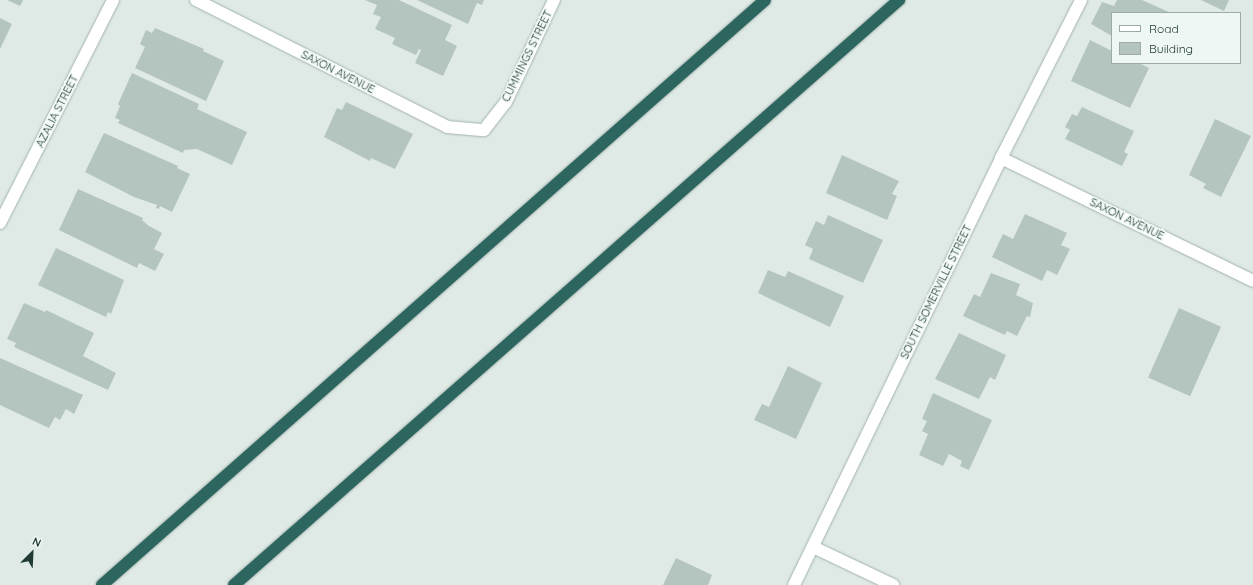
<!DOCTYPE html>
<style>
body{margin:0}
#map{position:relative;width:1253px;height:585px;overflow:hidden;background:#dfeae6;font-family:Quicksand,sans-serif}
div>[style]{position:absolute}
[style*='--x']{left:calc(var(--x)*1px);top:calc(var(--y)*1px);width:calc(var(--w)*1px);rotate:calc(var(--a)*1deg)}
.building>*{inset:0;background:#b4c5bf;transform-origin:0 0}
.roads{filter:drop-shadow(0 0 1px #a2b2ad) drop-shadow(0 0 1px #a2b2ad)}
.lane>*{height:12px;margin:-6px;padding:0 6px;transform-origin:6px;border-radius:6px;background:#fff}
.street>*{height:12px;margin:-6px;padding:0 6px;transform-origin:6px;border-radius:6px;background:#fff}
.highway>*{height:12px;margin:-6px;padding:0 6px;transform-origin:6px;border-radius:6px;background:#2d655f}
span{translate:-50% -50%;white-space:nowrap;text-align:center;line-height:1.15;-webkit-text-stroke:3.5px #eff7f4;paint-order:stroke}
.street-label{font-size:11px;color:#203a35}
.legend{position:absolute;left:1111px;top:12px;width:130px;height:52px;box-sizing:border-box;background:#eff7f4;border:1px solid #9caba8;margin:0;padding:5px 7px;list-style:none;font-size:12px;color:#203a35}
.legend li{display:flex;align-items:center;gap:8px;height:20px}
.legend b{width:20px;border:1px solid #9caba8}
.north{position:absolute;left:12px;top:533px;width:40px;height:40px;-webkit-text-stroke:3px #eff7f4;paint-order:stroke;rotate:24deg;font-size:11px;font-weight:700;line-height:16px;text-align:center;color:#203a35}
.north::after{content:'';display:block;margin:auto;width:14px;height:18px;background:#203a35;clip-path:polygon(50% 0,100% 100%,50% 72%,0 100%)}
</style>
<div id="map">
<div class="building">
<div style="clip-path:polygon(7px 0,23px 0,20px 6px)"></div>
<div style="clip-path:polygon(365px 0,399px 0,452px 25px,445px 40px,457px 46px,443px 76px,415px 63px,421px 50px,419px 49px,416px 55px,392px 44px,395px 38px,375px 29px,381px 17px,373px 14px,377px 5px)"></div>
<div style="clip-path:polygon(417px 0,484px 0,482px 5px,477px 3px,468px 24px)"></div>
<div style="clip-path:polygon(1117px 0,1142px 0,1171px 13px,1112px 13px,1112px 36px,1091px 24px,1102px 2px,1114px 6px)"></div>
<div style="clip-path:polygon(1201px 0,1229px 0,1224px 11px)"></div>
<div style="clip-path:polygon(0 18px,12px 24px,0 49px)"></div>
<div style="clip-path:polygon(155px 28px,204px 49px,203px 51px,224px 61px,206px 101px,135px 68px,145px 47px,140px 44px,146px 30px,152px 33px)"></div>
<div style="clip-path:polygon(1090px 40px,1112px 51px,1112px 63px,1139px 63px,1149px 68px,1130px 108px,1071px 81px)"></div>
<div style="clip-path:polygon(132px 73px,199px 104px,197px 109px,247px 132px,232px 165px,197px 149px,184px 150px,183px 153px,118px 123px,120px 120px,115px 118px,120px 106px,118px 104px)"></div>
<div style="clip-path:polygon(346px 102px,413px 134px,395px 169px,371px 158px,370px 161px,324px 137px,337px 108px,342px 110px)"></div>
<div style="clip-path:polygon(1082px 107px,1134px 131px,1124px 152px,1128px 154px,1122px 166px,1065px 139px,1070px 130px,1065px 127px,1072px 114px,1077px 116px)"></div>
<div style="clip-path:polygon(1215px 119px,1251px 136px,1221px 197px,1203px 188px,1206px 184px,1189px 175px)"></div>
<div style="clip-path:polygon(104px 133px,178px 166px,177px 168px,190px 174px,172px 212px,160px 206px,159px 209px,156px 208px,157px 205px,134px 197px,85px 172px)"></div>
<div style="clip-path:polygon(842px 155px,899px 181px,892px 194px,897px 196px,887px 220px,826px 193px)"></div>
<div style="clip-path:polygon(78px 189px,143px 218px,142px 220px,149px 226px,162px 233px,154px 249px,164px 254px,155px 271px,139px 263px,137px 268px,59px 230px)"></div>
<div style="clip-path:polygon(1025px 214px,1067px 233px,1061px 245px,1070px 249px,1057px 275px,1047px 270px,1042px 281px,992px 257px,1003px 234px,1013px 239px)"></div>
<div style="clip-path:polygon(828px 215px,883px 240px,863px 283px,809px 259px,813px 249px,805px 245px,816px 221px,824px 225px)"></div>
<div style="clip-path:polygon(56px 248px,124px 280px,111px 314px,108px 312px,106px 317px,38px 285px)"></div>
<div style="clip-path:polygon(768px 270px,785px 277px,788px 271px,844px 296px,830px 327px,758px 293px)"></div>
<div style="clip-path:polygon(991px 273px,1020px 284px,1016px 295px,1033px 303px,1030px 317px,1027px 316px,1017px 336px,1007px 331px,1005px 335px,963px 316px,974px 294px,980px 297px)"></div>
<div style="clip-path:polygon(24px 303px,45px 312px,46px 310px,94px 333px,83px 356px,116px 373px,108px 390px,14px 347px,16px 343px,7px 339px)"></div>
<div style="left:1179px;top:308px;width:46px;height:76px;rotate:24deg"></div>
<div style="clip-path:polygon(959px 333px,1006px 355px,995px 380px,990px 377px,979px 399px,935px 379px)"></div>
<div style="clip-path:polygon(0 358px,83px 395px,74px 414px,66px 409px,60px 420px,55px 417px,49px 428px,0 405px)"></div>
<div style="clip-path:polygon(788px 366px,822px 383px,796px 439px,754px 420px,762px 404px,769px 407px)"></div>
<div style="clip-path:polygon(933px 393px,992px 420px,969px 470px,960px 466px,962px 461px,949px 454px,943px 466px,919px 455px,928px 434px,922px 431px,927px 421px,922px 419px)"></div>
<div style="clip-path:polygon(676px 558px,712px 575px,708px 585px,663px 585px)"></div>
</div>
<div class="roads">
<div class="lane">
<div style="--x:813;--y:547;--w:89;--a:25.4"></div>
</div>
<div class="street">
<div style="--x:196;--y:0;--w:281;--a:26.8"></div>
<div style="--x:447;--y:127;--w:37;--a:5"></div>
<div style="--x:484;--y:130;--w:36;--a:-52"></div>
<div style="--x:506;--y:102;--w:113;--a:-64.8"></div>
<div style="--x:1001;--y:158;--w:280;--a:26"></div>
<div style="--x:0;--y:223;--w:250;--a:-63.1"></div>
<div style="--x:794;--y:585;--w:475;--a:-64.1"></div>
<div style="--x:1001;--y:158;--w:177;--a:-63.1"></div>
</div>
<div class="highway">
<div style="--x:102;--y:585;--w:884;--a:-41.42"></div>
<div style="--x:234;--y:585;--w:886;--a:-41.34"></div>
</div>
</div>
<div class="street-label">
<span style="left:527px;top:56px;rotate:-64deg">CUMMINGS STREET</span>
<span style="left:338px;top:72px;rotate:27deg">SAXON AVENUE</span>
<span style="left:57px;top:111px;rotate:-63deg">AZALIA STREET</span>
<span style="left:1127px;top:219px;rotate:26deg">SAXON AVENUE</span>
<span style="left:936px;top:292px;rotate:-64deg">SOUTH SOMERVILLE STREET</span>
</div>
<ul class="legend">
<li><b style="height:5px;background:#fff"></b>Road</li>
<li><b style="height:11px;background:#b4c5bf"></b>Building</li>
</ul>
<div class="north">N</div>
</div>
